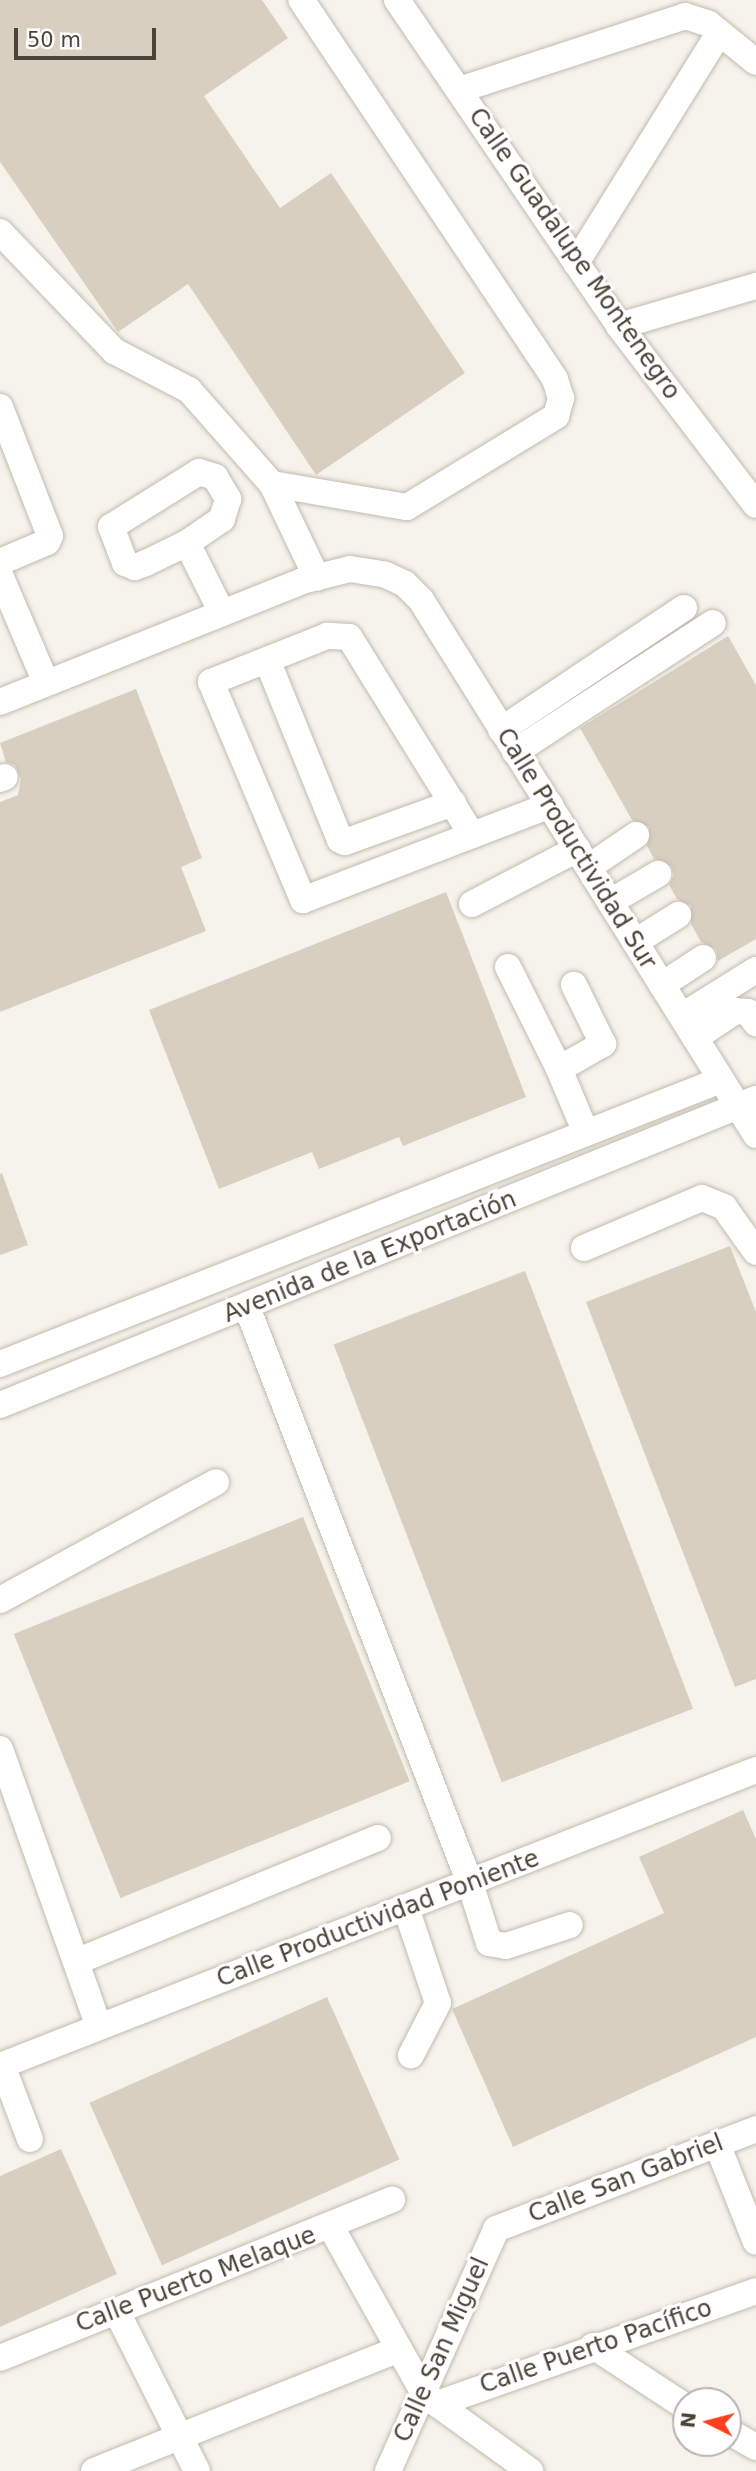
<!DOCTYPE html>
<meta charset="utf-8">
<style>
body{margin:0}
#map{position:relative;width:756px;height:2471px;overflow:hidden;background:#f6f3ec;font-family:"DejaVu Sans",sans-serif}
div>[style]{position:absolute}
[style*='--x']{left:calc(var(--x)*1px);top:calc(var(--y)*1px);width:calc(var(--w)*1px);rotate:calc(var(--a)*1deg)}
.building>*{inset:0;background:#d8cfc1;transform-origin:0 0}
.roads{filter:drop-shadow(0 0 2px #c2bbae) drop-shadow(0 0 2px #c2bbae)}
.minor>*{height:26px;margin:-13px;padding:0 13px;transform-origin:13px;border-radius:13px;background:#fff}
span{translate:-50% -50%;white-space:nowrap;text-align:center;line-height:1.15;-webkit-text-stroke:6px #fff;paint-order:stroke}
.street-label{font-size:24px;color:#4b4439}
.north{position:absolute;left:672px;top:2387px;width:70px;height:70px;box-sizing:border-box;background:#fff;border:2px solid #b7b4b0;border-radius:50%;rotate:276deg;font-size:19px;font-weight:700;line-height:28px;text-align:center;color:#4b4439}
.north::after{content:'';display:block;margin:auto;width:24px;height:32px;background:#fc3f1d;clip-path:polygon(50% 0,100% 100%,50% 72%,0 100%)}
.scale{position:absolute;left:14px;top:28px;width:142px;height:32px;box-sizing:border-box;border:4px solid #4b4439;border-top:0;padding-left:9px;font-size:21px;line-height:24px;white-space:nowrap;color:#4b4439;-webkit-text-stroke:5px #fff;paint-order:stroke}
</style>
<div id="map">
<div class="building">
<div style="clip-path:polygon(0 0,262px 0,288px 38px,204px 96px,280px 208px,331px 173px,465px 373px,316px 475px,188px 284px,118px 332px,0 162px)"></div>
<div style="clip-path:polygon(728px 636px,756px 685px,756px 939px,718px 961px,716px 949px,701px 942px,691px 924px,691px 906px,677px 899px,669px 885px,674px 875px,671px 866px,654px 859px,647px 846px,649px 827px,632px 820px,580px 728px)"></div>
<div style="clip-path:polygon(136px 689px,202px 858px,181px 867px,206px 931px,0 1012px,0 802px,18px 795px,21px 779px,15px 765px,6px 762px,0 743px)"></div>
<div style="clip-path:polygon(446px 892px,526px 1097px,403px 1146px,399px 1137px,319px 1169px,312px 1152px,219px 1189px,149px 1010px)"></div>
<div style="clip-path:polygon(2px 1173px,28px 1245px,0 1255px,0 1174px)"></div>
<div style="clip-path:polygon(730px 1246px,756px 1312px,756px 1679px,735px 1687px,586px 1302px)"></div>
<div style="left:525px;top:1271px;width:469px;height:205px;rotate:69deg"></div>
<div style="left:303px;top:1517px;width:285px;height:312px;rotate:68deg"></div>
<div style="clip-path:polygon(743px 1810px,756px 1839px,756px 2037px,513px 2147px,452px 2009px,664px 1913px,639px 1857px)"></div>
<div style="left:327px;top:1997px;width:178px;height:260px;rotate:66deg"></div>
<div style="clip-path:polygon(61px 2149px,117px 2274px,0 2327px,0 2176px)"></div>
</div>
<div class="roads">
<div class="minor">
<div style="--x:397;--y:0;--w:394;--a:55.7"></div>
<div style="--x:619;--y:326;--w:225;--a:52.6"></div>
<div style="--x:459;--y:90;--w:238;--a:-18.1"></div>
<div style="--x:685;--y:16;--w:25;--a:18"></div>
<div style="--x:709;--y:24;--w:60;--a:39"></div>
<div style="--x:0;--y:232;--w:165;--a:46.2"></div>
<div style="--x:114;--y:351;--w:85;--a:27.5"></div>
<div style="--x:189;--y:390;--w:125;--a:48.6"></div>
<div style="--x:272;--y:484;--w:104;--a:64.4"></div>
<div style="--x:576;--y:263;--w:269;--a:-58.1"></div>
<div style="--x:619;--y:326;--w:143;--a:-16.3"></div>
<div style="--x:0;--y:407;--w:138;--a:68.8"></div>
<div style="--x:50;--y:536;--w:7;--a:117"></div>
<div style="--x:47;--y:542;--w:51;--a:156.9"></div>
<div style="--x:199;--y:472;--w:17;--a:17"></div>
<div style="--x:215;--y:477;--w:26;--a:59"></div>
<div style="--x:228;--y:499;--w:21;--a:107"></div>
<div style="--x:222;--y:519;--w:42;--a:145.6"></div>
<div style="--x:187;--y:543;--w:46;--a:154"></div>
<div style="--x:146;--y:563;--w:12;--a:160"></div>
<div style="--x:135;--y:567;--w:11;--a:-158"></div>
<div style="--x:125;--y:563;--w:39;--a:-111"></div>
<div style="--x:111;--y:527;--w:104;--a:-32"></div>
<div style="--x:272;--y:484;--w:137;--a:9.7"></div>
<div style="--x:407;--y:507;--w:175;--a:-31.4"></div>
<div style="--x:556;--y:416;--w:19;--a:-74"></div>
<div style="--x:561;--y:398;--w:20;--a:-108"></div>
<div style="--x:555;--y:379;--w:456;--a:-123.8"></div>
<div style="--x:187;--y:543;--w:78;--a:63.4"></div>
<div style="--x:0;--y:575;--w:117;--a:66.9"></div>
<div style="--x:267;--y:660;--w:194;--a:67.9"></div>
<div style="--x:340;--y:840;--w:5;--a:22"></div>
<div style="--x:345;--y:842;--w:115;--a:-19.9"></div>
<div style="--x:0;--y:702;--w:325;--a:-21.8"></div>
<div style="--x:302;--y:581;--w:49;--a:-14"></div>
<div style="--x:350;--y:569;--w:36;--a:9"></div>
<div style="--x:386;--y:575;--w:21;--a:25"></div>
<div style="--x:405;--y:584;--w:23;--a:45"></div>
<div style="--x:421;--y:600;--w:631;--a:57.95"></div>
<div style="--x:501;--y:730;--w:220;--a:-33.7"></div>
<div style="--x:515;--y:752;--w:236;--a:-33.1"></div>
<div style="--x:0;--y:779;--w:5;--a:-22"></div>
<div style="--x:472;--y:835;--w:233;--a:-121.8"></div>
<div style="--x:349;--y:637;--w:22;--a:-177"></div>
<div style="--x:327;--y:636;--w:125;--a:158.4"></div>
<div style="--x:211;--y:682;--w:237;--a:67.1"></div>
<div style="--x:303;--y:900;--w:265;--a:-21"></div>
<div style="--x:589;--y:867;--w:57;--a:-34.2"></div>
<div style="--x:610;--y:902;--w:56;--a:-30.3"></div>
<div style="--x:472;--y:904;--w:119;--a:-27.6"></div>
<div style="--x:635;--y:942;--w:51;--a:-32.1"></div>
<div style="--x:508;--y:967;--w:114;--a:63.4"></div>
<div style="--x:559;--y:1069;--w:51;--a:-29.6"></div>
<div style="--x:603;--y:1044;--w:66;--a:-116.2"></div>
<div style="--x:662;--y:985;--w:49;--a:-33.4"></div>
<div style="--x:682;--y:1016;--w:87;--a:-31.9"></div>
<div style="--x:695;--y:1038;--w:48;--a:-34"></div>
<div style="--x:735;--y:1011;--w:13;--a:4"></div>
<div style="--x:748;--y:1012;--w:14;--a:54"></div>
<div style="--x:559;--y:1069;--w:69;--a:67.1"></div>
<div style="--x:584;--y:1248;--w:128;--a:-23"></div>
<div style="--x:702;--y:1198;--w:24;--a:22"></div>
<div style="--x:724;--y:1207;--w:55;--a:54.6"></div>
<div style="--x:247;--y:1307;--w:618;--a:68.84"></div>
<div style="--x:470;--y:1883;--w:63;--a:72.4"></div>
<div style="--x:489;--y:1943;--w:17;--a:10"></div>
<div style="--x:506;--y:1946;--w:67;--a:-18.2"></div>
<div style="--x:0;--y:1364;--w:775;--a:-21.5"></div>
<div style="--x:0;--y:1405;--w:816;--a:-22.04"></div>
<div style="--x:0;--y:1600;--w:246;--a:-28.6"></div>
<div style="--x:0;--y:1749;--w:295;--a:70.4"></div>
<div style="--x:406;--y:1908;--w:100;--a:71.4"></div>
<div style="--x:438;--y:2003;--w:59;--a:117.4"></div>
<div style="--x:78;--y:1961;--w:324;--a:-22.3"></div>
<div style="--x:2;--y:2065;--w:79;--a:69.3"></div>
<div style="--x:0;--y:2066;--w:812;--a:-21.38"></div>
<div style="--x:717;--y:2144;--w:105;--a:68.3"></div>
<div style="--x:331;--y:2227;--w:193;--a:60.8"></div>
<div style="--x:425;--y:2395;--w:130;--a:35.9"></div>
<div style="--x:117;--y:2312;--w:178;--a:63.3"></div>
<div style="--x:593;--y:2346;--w:111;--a:33.3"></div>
<div style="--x:0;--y:2358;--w:423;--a:-22"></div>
<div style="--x:437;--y:2404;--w:338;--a:-19.5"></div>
<div style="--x:728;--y:2431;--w:32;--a:30"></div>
<div style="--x:94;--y:2471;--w:325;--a:-21.8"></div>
<div style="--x:388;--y:2471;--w:265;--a:-65.9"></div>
<div style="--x:496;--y:2229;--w:279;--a:-21"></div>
</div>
</div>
<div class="street-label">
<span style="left:574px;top:254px;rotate:55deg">Calle Guadalupe Montenegro</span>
<span style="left:576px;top:849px;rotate:58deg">Calle Productividad Sur</span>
<span style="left:370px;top:1257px;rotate:-22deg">Avenida de la Exportación</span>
<span style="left:378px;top:1919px;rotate:-21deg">Calle Productividad Poniente</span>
<span style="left:626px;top:2179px;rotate:-21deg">Calle San Gabriel</span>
<span style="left:196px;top:2280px;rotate:-21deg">Calle Puerto Melaque</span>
<span style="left:596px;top:2347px;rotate:-19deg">Calle Puerto Pacífico</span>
<span style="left:442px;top:2350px;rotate:-66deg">Calle San Miguel</span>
</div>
<div class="north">N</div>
<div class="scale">50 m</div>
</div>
